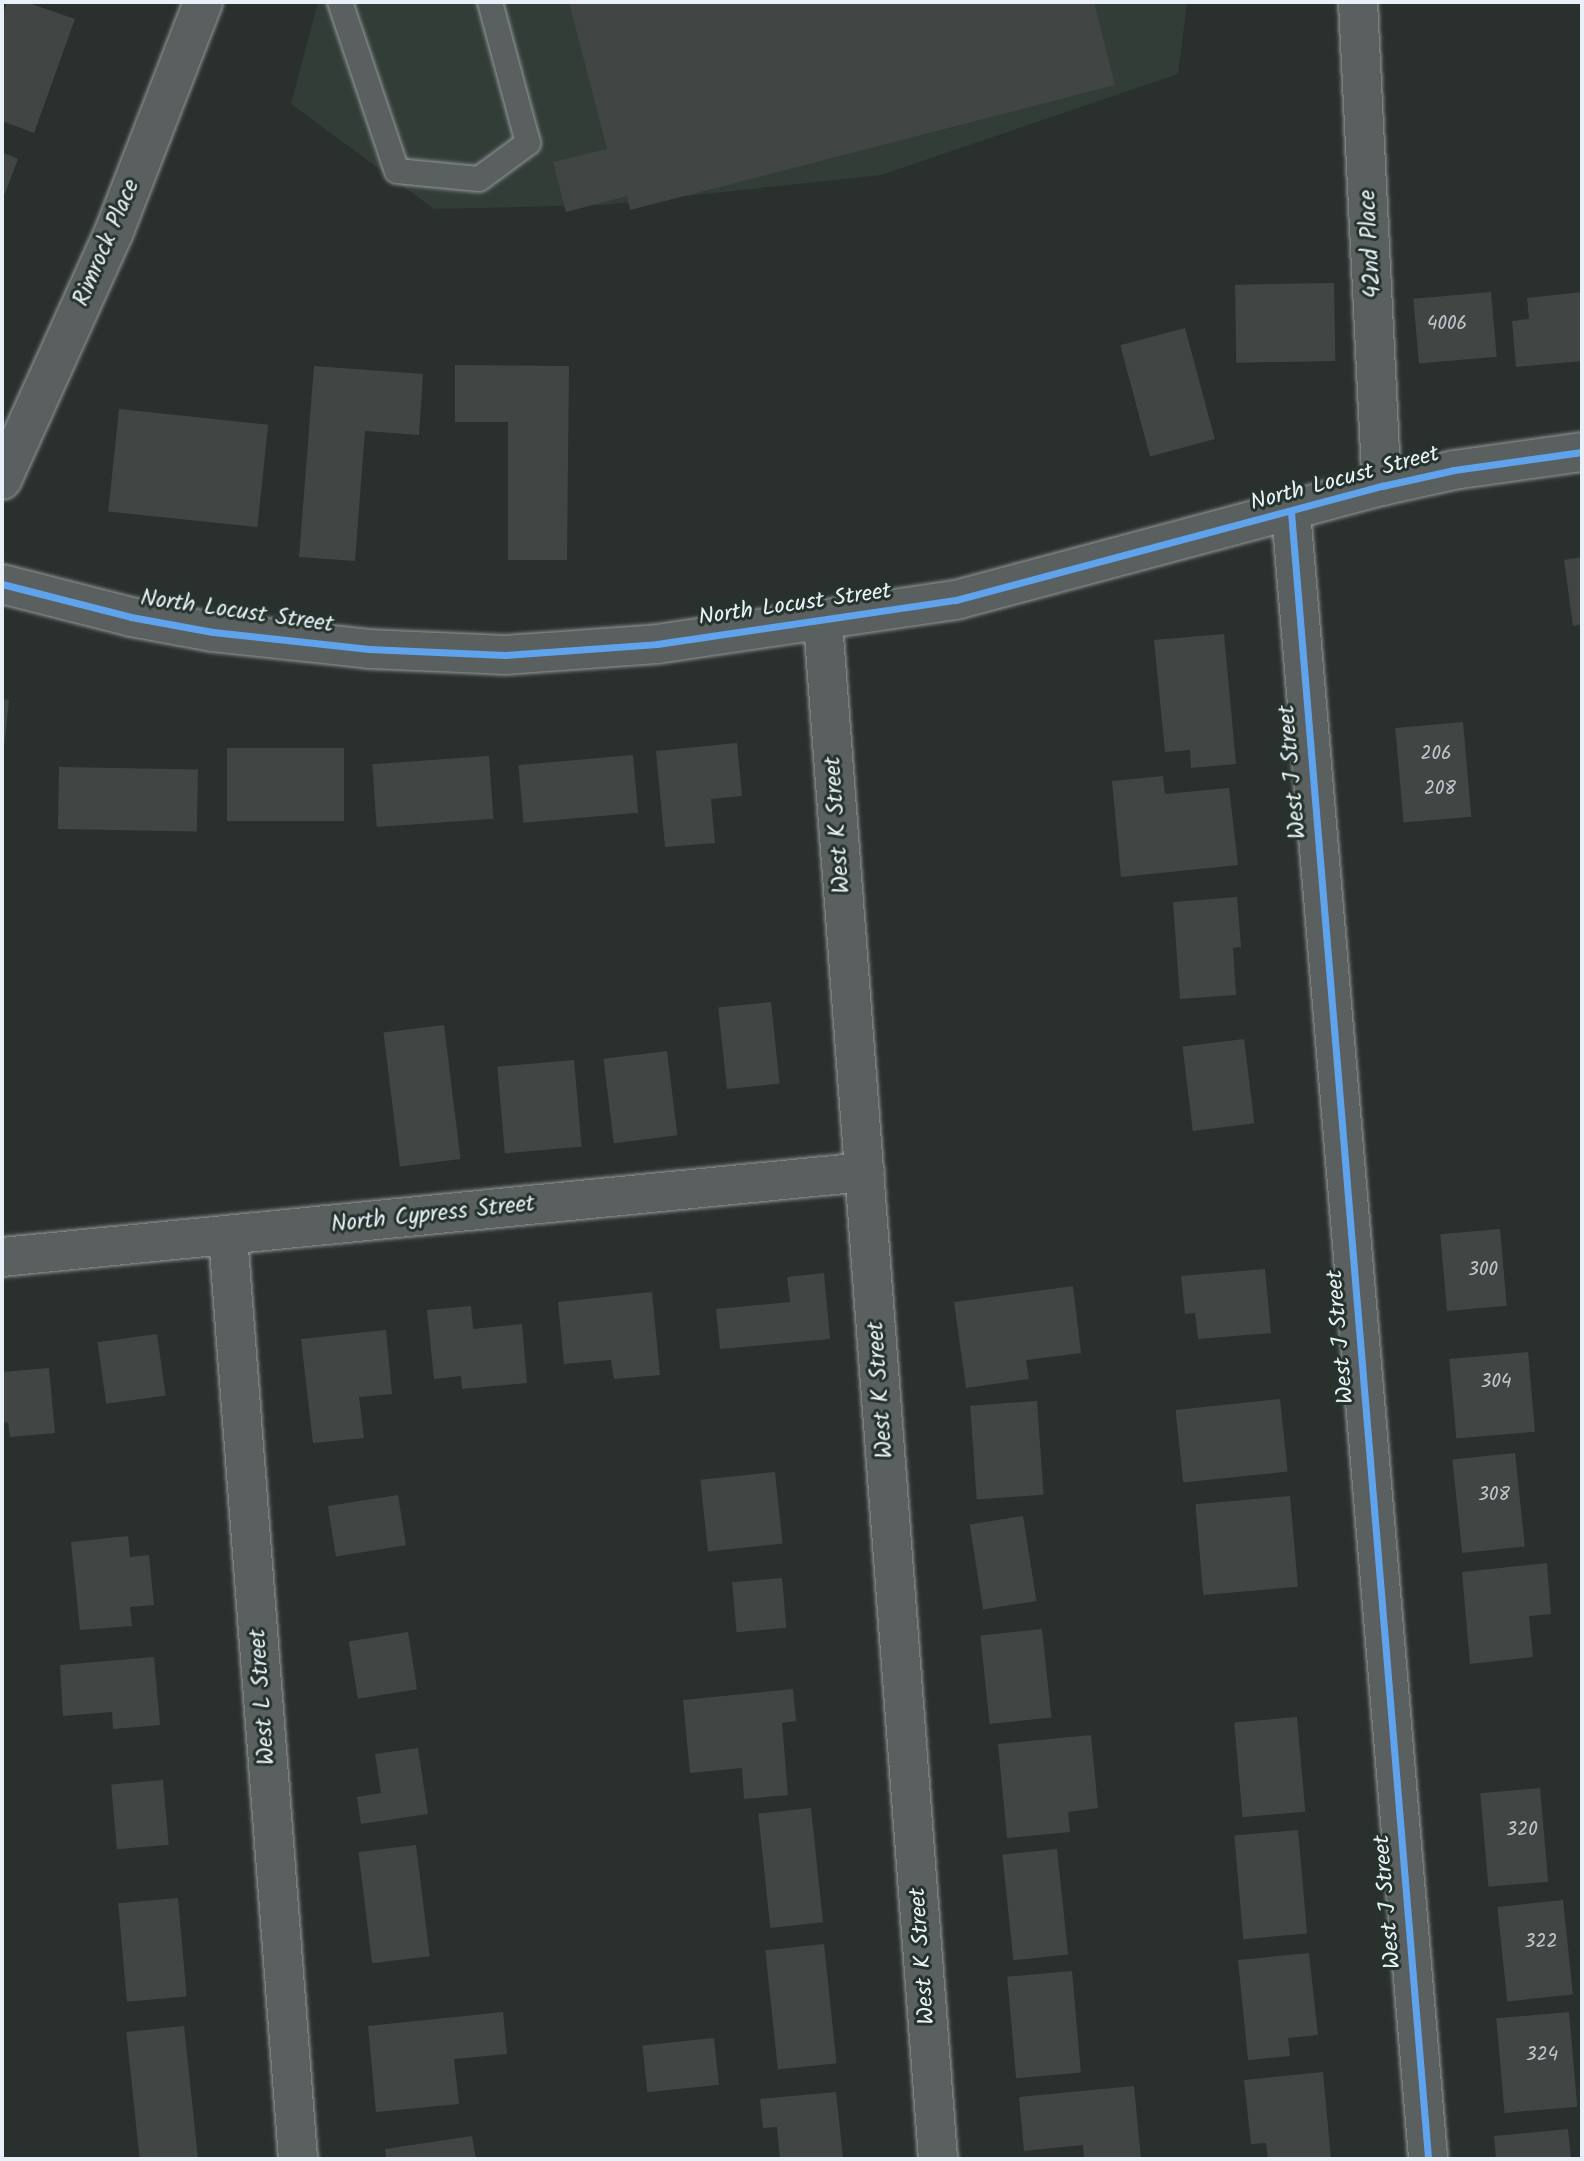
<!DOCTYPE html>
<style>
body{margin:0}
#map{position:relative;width:1584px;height:2161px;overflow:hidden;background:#29302d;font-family:Kalam,sans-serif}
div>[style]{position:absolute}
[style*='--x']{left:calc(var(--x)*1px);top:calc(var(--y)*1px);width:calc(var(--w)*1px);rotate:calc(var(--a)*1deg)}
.built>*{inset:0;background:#323d38}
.building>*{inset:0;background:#414644;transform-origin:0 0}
.roads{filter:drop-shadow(0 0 2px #959a9a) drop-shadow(0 0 2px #959a9a)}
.lane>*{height:24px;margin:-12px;padding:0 12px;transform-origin:12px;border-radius:12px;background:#5a6060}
.street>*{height:38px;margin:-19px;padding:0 19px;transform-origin:19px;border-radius:19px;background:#5a6060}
.cycleway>*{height:7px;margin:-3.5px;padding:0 3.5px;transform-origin:3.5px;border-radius:3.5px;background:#60a3ed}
span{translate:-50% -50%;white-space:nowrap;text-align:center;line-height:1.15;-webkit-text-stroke:6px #26332d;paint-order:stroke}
.number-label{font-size:19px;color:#bec6cb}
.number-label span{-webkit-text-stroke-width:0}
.street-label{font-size:23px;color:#e8f1f8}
.frame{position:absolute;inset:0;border:4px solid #e8f1f8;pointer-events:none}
</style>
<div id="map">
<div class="built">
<div style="clip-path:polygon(318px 2px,1187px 2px,1178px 74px,881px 175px,603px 205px,434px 209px,291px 104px)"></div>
</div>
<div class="building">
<div style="clip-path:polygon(7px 2px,26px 2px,75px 19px,34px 133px,2px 121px,2px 17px)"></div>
<div style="clip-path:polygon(569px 2px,1094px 2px,1115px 85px,630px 210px,627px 196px,566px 212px,553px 162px,607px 149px)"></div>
<div style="clip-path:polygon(2px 152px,18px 159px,2px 201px)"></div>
<div style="left:1334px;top:283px;width:78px;height:99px;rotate:89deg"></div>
<div style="left:1491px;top:292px;width:65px;height:78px;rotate:85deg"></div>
<div style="clip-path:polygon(1582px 292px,1582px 361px,1516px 367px,1512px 321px,1529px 319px,1527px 298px)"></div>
<div style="left:1185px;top:328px;width:115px;height:67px;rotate:75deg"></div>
<div style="clip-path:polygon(455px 365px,569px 366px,567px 560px,508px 560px,508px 422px,455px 422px)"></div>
<div style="clip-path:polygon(314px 366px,423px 374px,419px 435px,365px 431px,355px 561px,299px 557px)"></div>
<div style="left:119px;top:409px;width:150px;height:103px;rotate:6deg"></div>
<div style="clip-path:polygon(1582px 557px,1582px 624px,1573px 626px,1564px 560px)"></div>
<div style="clip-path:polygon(1224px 634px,1236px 764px,1191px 768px,1190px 750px,1165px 752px,1154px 640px)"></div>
<div style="clip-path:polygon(2px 699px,9px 700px,4px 747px,2px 747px)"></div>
<div style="left:1463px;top:722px;width:95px;height:68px;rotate:85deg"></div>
<div style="clip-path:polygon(737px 743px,742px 796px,711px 799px,715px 843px,665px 847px,656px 751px)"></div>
<div style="left:227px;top:748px;width:117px;height:73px"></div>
<div style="left:633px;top:755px;width:58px;height:115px;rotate:85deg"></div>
<div style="left:489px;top:756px;width:63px;height:117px;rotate:86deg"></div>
<div style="left:59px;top:767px;width:139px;height:62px;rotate:1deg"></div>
<div style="clip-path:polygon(1163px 776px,1165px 794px,1229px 788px,1238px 865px,1121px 877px,1112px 781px)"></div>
<div style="clip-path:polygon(1237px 897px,1241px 947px,1233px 948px,1236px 995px,1180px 999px,1173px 902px)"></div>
<div style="left:771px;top:1002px;width:82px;height:53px;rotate:84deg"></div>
<div style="left:444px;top:1025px;width:135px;height:61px;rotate:83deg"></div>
<div style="left:1244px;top:1039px;width:85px;height:62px;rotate:83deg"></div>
<div style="left:667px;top:1051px;width:85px;height:64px;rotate:83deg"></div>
<div style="left:574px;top:1060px;width:87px;height:77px;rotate:85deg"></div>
<div style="left:1500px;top:1229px;width:77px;height:60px;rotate:85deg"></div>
<div style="clip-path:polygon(1265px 1269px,1271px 1333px,1198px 1339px,1195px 1313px,1185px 1314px,1181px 1276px)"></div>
<div style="clip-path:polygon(824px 1273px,830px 1339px,720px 1349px,716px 1309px,790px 1302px,787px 1277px)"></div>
<div style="clip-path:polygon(1073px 1286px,1081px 1353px,1026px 1360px,1029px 1379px,966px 1388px,954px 1302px)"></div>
<div style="clip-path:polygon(652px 1292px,660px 1375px,614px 1379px,611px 1360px,564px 1364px,558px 1302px)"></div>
<div style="clip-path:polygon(471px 1306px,473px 1329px,522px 1324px,527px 1383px,462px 1389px,461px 1376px,434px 1379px,427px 1310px)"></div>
<div style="clip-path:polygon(386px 1330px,392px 1394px,359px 1397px,364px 1438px,313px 1443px,301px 1339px)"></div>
<div style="left:157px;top:1334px;width:62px;height:60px;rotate:82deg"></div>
<div style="left:1528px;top:1352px;width:80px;height:79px;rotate:85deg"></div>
<div style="clip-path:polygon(49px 1368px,55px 1433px,10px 1437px,8px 1422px,2px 1423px,2px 1372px)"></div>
<div style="left:1280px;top:1399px;width:73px;height:105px;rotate:84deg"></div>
<div style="left:1037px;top:1401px;width:94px;height:67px;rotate:86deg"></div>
<div style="left:1515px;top:1453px;width:94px;height:63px;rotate:84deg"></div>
<div style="left:775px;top:1472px;width:72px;height:75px;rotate:84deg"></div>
<div style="left:398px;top:1495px;width:51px;height:71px;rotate:81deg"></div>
<div style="left:1290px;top:1496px;width:91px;height:95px;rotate:85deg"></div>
<div style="left:1023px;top:1516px;width:86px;height:54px;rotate:81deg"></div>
<div style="clip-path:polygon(128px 1536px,130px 1557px,149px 1555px,154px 1605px,130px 1607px,132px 1626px,80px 1630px,71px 1542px)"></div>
<div style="clip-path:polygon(1547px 1563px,1551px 1614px,1529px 1616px,1533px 1657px,1470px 1664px,1462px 1572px)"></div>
<div style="left:782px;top:1578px;width:50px;height:50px;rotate:85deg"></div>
<div style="left:1042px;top:1629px;width:89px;height:62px;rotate:84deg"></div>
<div style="left:408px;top:1632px;width:58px;height:60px;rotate:81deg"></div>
<div style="clip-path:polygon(154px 1657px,160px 1725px,113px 1729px,112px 1712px,63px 1716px,60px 1665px)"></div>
<div style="clip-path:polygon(793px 1689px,796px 1721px,782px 1723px,788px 1795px,744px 1799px,742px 1768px,690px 1773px,683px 1700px)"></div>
<div style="left:1297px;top:1717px;width:95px;height:63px;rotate:85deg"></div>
<div style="clip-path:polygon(1091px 1735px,1098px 1808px,1068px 1812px,1070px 1832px,1007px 1838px,998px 1744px)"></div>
<div style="clip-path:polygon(418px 1748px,428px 1814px,361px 1824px,357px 1797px,381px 1793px,375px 1754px)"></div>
<div style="left:163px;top:1780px;width:65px;height:52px;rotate:85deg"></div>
<div style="left:1540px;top:1788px;width:94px;height:60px;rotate:85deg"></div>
<div style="left:811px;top:1808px;width:115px;height:53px;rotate:84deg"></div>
<div style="left:1298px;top:1830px;width:104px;height:64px;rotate:85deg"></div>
<div style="left:416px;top:1845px;width:112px;height:58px;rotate:83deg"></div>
<div style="left:1057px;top:1849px;width:106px;height:55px;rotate:84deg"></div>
<div style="left:178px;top:1898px;width:99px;height:60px;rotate:85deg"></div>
<div style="left:1563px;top:1900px;width:95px;height:66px;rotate:84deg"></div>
<div style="left:824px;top:1944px;width:120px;height:59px;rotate:84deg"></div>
<div style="clip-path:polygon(1309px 1953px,1318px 2035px,1288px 2038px,1290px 2056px,1248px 2060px,1238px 1960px)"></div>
<div style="left:1072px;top:1971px;width:102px;height:65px;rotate:85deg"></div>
<div style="clip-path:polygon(503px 2012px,507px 2054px,454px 2059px,459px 2104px,376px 2112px,368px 2026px)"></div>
<div style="left:1569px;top:2012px;width:95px;height:73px;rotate:85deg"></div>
<div style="left:184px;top:2026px;width:134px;height:58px;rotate:84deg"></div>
<div style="left:714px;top:2038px;width:47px;height:72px;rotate:84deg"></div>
<div style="clip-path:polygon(1323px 2072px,1331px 2159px,1268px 2159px,1266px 2143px,1251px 2144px,1244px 2080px)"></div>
<div style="clip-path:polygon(1134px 2086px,1141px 2159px,1084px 2159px,1083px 2145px,1024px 2151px,1019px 2097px)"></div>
<div style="clip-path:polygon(836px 2092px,843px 2159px,780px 2159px,777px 2127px,763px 2128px,760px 2099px)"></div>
<div style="clip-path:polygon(1568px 2129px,1571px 2159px,1496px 2159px,1494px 2136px)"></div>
<div style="clip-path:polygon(472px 2136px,476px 2159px,386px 2159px,385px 2149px)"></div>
</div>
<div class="roads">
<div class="lane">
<div style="--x:340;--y:2;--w:178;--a:71.4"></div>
<div style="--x:397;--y:171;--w:82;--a:5.6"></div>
<div style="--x:479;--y:179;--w:61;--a:-36.3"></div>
<div style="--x:528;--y:143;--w:146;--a:-105.1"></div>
</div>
<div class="street">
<div style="--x:1358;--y:2;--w:485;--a:87.2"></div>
<div style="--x:2;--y:480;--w:272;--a:-65.7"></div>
<div style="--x:114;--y:232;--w:247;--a:-68.8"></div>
<div style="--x:1291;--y:512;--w:1653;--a:85.24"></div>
<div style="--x:2;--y:584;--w:133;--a:14.3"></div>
<div style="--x:131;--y:617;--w:83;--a:10.4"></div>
<div style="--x:213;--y:632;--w:157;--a:6.2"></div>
<div style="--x:369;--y:649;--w:136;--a:2.5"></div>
<div style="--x:505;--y:655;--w:152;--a:-4.1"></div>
<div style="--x:657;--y:644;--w:302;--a:-8.4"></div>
<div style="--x:956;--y:600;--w:441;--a:-15"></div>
<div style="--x:1382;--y:486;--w:74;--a:-12.5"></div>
<div style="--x:1454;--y:470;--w:129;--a:-8"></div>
<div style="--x:823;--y:622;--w:1541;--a:85.72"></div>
<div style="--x:228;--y:1236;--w:926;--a:85.66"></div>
<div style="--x:2;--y:1257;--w:867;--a:-5.63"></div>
</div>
</div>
<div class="cycleway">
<div style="--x:1291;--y:512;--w:1653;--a:85.24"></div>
<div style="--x:2;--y:584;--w:133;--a:14.3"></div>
<div style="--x:131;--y:617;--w:83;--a:10.4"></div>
<div style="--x:213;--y:632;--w:157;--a:6.2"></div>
<div style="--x:369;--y:649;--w:136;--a:2.5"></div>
<div style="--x:505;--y:655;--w:152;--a:-4.1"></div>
<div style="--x:657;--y:644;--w:302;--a:-8.4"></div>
<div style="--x:956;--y:600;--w:441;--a:-15"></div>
<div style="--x:1382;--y:486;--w:74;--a:-12.5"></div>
<div style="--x:1454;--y:470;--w:129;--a:-8"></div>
</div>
<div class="number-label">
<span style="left:1447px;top:325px">4006</span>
<span style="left:1436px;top:755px">206</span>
<span style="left:1440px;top:790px">208</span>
<span style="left:1483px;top:1271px">300</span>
<span style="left:1496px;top:1383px">304</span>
<span style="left:1494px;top:1496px">308</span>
<span style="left:1522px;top:1831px">320</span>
<span style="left:1541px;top:1943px">322</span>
<span style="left:1542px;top:2056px">324</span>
</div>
<div class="street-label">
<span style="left:107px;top:243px;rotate:-67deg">Rimrock Place</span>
<span style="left:1371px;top:244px;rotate:-93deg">42nd Place</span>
<span style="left:1345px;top:479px;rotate:-15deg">North Locust Street</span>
<span style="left:795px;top:605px;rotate:-8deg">North Locust Street</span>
<span style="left:237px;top:612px;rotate:8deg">North Locust Street</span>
<span style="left:1293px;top:772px;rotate:-95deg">West J Street</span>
<span style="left:838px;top:825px;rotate:-94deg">West K Street</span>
<span style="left:433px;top:1215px;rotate:-6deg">North Cypress Street</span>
<span style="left:1341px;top:1337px;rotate:-95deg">West J Street</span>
<span style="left:881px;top:1390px;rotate:-94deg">West K Street</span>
<span style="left:263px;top:1697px;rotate:-94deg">West L Street</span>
<span style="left:1388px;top:1902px;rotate:-95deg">West J Street</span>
<span style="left:923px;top:1956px;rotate:-94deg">West K Street</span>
</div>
<div class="frame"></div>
</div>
